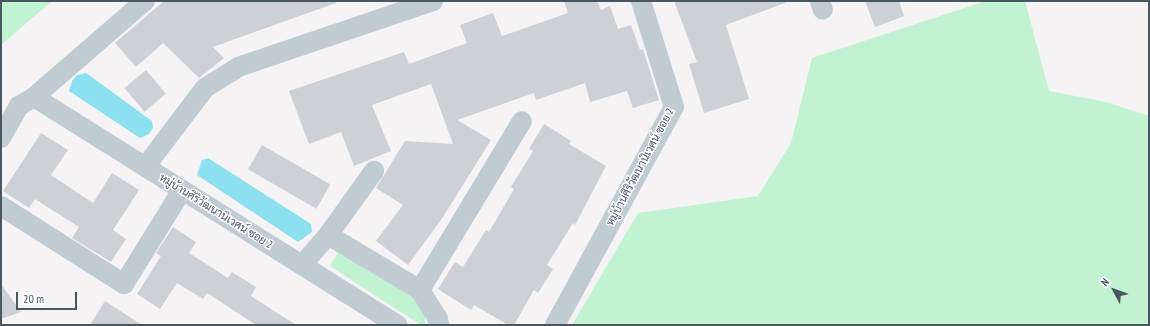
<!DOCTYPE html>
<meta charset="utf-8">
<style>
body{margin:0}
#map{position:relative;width:1150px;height:326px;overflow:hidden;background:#f5f3f3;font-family:"PT Sans Narrow",Sarabun,sans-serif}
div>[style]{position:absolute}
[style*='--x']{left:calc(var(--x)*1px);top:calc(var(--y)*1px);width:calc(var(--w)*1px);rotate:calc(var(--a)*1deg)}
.green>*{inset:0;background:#c1f2d2}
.water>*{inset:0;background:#8de0f0}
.building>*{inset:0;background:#cdd0d5;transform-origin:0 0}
.minor>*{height:20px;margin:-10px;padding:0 10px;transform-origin:10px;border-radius:10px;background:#c0cbd2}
span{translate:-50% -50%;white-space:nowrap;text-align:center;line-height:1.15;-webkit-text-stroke:3px #fff;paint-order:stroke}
.street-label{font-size:11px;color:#495761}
.frame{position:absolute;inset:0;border:2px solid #495761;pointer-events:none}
.north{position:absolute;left:1094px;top:270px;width:40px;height:40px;-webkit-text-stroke:3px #fff;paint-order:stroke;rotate:311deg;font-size:11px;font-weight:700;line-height:16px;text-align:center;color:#495761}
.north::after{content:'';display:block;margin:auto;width:14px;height:18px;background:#495761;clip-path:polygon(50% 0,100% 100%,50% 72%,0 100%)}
.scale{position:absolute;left:16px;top:292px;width:61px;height:18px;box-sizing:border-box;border:2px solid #495761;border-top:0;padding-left:5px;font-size:12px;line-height:14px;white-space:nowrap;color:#495761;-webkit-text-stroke:3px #fff;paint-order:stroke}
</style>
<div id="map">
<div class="green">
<div style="clip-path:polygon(1px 1px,52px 1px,1px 45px)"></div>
<div style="clip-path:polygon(986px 1px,1025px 1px,1049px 91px,1106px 102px,1149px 116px,1149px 325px,572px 325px,638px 213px,758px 196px,791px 143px,812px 58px)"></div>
<div style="clip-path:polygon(339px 251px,425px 305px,425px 325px,421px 325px,330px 266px)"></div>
</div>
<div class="water">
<div style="clip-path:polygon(86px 73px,152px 121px,153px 128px,149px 134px,140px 138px,69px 91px,72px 81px,77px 75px)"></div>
<div style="clip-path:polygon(208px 158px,311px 224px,312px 232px,298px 242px,197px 175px,202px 160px)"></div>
</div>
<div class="building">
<div style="clip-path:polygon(164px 1px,336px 1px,336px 3px,213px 47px,224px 58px,199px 78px,163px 43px,136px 67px,115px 43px)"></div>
<div style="clip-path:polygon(564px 1px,597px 1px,601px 10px,610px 6px,618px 29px,631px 25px,640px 50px,643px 49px,659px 100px,633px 108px,627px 91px,590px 102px,585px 83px,536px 100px,534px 93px,457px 120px,491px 140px,443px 217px,408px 265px,376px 241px,403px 205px,376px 188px,405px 141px,453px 144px,431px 84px,372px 105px,391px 151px,354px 166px,341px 132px,309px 144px,289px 91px,404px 52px,409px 64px,467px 43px,460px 25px,493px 13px,502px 36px,568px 13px)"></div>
<div style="clip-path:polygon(674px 1px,785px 1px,785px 3px,726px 25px,749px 99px,704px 113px,689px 64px,697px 62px)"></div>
<div style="clip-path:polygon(865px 1px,899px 1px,904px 16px,875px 27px)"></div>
<div style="left:146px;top:70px;width:31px;height:28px;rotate:50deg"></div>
<div style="clip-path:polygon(544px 124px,571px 141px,569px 144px,606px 166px,575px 225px,573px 223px,547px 265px,553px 269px,538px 293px,534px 290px,514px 325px,508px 325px,474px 305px,471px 310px,438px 289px,455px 262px,463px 267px,486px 230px,489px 232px,514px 189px,511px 187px,533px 151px,529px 149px)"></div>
<div style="clip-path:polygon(41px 133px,68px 150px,51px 175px,93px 203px,112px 173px,139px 190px,113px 230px,126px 239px,111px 262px,72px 238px,79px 227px,35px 199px,29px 208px,3px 191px)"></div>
<div style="left:262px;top:145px;width:79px;height:28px;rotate:30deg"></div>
<div style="clip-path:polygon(173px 227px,196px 242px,189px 253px,228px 278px,232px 272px,256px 287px,251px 296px,296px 325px,256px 325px,207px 293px,203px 299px,177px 283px,160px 309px,137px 294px,161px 256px,156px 253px)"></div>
<div style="clip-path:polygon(1px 284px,21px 312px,1px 319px)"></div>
<div style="clip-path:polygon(105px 301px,142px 325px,90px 325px)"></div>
</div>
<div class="minor">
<div style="--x:820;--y:1;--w:9;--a:72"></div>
<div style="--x:34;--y:97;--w:429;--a:32.1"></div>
<div style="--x:1;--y:138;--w:37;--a:-61"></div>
<div style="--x:19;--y:106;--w:17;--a:-31"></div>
<div style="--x:34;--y:97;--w:147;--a:-40.9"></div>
<div style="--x:145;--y:167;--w:99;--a:-52.8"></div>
<div style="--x:205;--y:88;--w:39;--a:-32"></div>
<div style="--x:238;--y:67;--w:206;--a:-18.7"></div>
<div style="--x:1;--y:206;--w:146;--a:32.4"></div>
<div style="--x:124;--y:284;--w:110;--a:-58.3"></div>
<div style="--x:328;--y:235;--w:79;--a:-54.3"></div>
<div style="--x:302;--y:265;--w:40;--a:-49"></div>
<div style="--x:328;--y:235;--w:107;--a:30.9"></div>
<div style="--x:420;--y:290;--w:34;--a:58"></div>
<div style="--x:438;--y:319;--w:6;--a:81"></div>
<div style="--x:420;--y:290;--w:197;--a:-58.9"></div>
<div style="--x:555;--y:325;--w:248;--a:-61.4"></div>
<div style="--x:674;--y:107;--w:111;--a:-107.3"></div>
</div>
<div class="street-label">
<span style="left:640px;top:167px;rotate:-62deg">หมู่บ้านศิริวัฒนานิเวศน์ ซอย 2</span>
<span style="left:216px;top:211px;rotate:32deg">หมู่บ้านศิริวัฒนานิเวศน์ ซอย 2</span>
</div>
<div class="frame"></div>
<div class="north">N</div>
<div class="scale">20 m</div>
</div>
